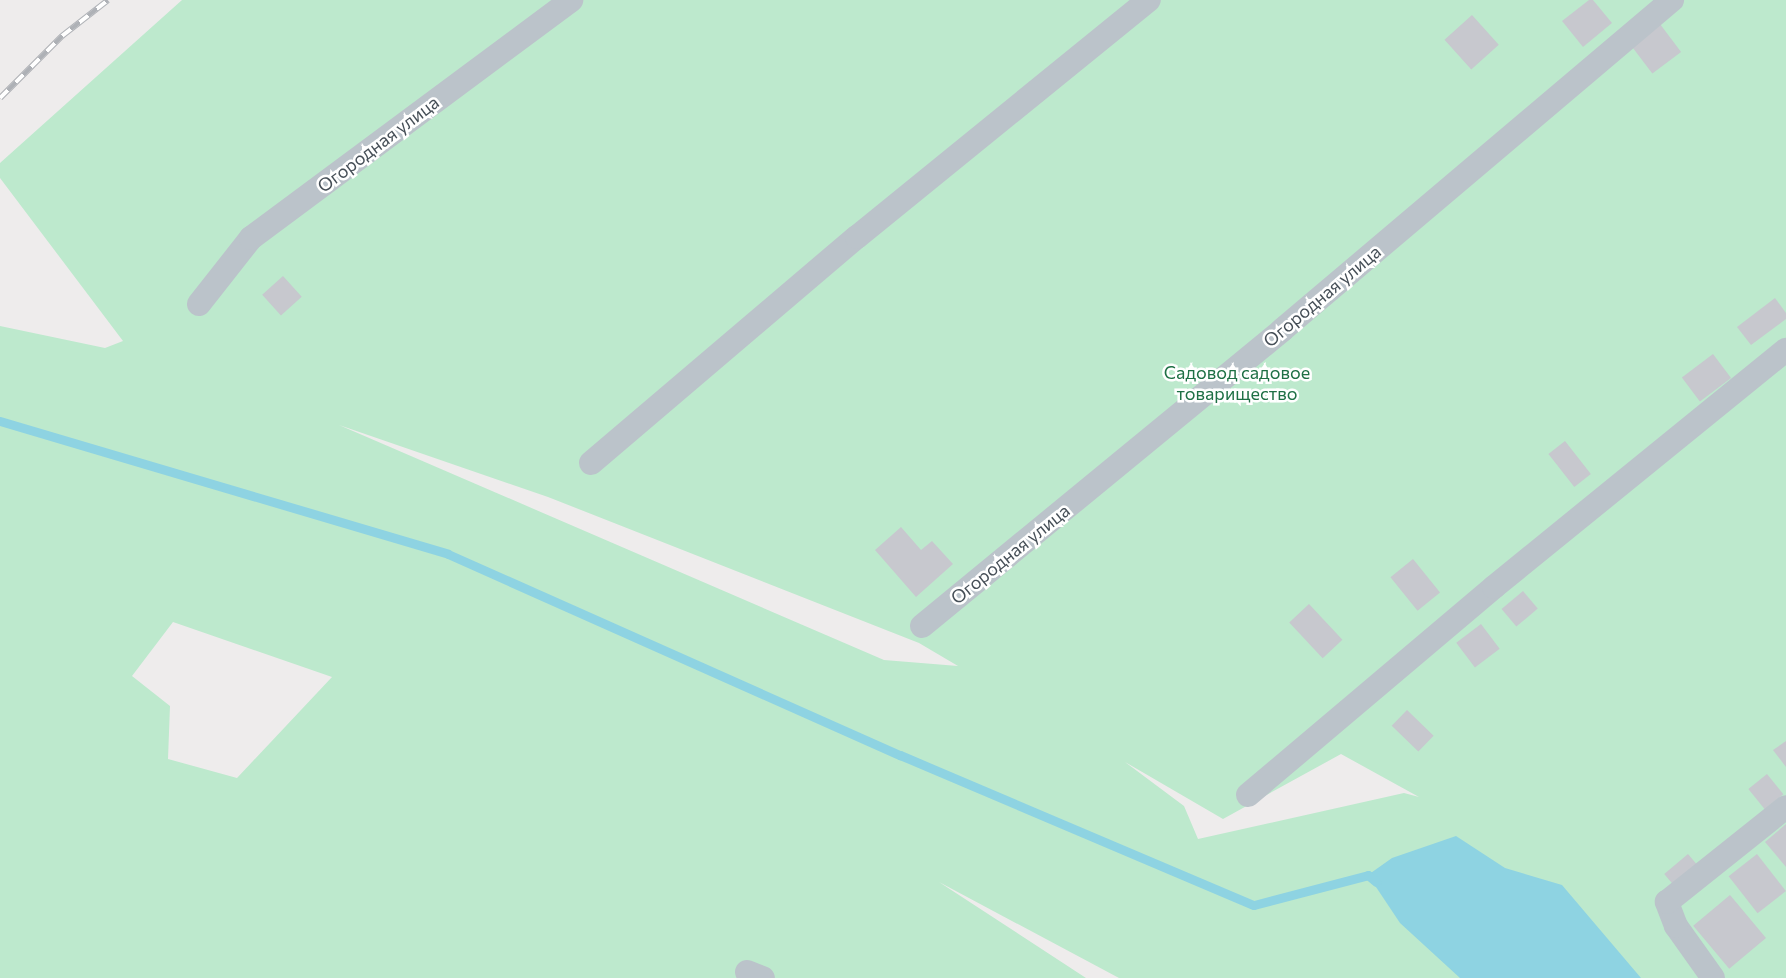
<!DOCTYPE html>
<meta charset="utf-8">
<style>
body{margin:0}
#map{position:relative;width:1786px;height:978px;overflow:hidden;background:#eeecec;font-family:Commissioner,sans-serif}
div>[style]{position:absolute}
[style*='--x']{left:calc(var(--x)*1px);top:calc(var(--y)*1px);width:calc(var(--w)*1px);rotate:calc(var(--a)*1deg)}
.green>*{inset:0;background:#bde9cd}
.water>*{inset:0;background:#8ed3e2}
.stream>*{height:9px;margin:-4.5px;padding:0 4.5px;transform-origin:4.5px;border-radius:4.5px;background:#8ed3e2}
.building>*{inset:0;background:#c7c8ce;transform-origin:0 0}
.minor>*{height:24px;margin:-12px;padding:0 12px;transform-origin:12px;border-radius:12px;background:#bbc3ca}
.rail>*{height:5.5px;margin-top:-2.75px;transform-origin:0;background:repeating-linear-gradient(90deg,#fff 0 11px,#aeb1b6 0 22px);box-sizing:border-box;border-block:1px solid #aeb1b6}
span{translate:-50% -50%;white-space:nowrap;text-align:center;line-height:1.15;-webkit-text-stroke:5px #fff;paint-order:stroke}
.street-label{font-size:18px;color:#464f57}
.park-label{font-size:18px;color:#1f7045}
</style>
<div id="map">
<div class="green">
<div style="clip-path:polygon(evenodd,182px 0,1786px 0,1786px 978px,1119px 978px,939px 882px,1086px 978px,0 978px,0 326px,105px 348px,123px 341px,0 178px,0 163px,182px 0,339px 425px,548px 497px,919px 643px,958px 666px,884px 660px,339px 425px,182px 0,173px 622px,332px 677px,237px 778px,168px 759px,170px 706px,132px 676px,173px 622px,182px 0,1341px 754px,1419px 797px,1404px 793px,1198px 839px,1184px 806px,1125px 762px,1223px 819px,1341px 754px)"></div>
</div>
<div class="water">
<div style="clip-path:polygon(1456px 836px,1505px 868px,1562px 885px,1641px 978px,1460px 978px,1400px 923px,1368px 875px,1392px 858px)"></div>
</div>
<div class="stream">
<div style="--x:0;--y:421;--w:467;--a:16.5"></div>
<div style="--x:448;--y:554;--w:495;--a:24"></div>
<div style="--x:900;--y:755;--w:384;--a:23"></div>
<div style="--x:1254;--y:905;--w:118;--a:-14.7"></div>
<div style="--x:1368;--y:875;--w:11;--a:41"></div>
</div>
<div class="building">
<div style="clip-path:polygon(1589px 0,1593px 0,1612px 23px,1583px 47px,1562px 21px)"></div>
<div style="left:1472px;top:15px;width:40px;height:37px;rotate:48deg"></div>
<div style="left:1660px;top:24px;width:35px;height:36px;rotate:53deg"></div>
<div style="left:283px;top:276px;width:28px;height:28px;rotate:48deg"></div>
<div style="clip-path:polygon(1775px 298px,1786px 313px,1786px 319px,1751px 345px,1737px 327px)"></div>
<div style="left:1713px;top:354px;width:30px;height:39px;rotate:53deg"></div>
<div style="left:1565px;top:441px;width:42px;height:21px;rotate:52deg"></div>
<div style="clip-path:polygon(901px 527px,921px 550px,932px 541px,953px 564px,916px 597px,875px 550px)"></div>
<div style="left:1413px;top:559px;width:43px;height:29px;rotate:51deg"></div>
<div style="left:1523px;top:591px;width:23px;height:28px;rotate:50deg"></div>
<div style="left:1309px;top:604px;width:49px;height:27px;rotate:47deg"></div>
<div style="left:1481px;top:624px;width:31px;height:31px;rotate:53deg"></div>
<div style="left:1407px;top:710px;width:37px;height:22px;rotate:44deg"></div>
<div style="clip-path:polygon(1786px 741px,1786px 767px,1773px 750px)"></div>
<div style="left:1767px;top:774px;width:26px;height:24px;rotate:51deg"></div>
<div style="clip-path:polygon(1786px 824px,1786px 867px,1765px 842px)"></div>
<div style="left:1688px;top:854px;width:17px;height:31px;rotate:50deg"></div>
<div style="left:1757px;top:854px;width:47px;height:36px;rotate:52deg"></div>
<div style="left:1730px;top:895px;width:56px;height:48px;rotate:50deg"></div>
</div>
<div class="minor">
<div style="--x:199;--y:304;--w:84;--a:-51.8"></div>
<div style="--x:251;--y:238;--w:399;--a:-36.6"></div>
<div style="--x:591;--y:463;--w:349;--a:-40.4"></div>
<div style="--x:857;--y:237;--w:376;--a:-39.1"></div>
<div style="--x:922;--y:626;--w:466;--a:-39.4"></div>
<div style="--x:1282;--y:330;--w:511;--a:-40.24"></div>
<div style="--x:1248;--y:795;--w:322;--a:-40.2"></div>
<div style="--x:1494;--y:587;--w:376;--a:-39.1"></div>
<div style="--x:747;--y:972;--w:17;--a:21"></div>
<div style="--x:1713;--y:978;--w:64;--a:-125.4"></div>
<div style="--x:1676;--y:926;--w:26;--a:-111"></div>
<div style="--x:1667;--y:902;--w:152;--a:-38.6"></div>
</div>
<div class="rail">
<div style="--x:0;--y:98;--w:88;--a:-45"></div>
<div style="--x:62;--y:36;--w:58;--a:-38"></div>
</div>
<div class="street-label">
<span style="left:378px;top:144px;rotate:-37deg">Огородная улица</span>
<span style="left:1322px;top:296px;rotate:-40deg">Огородная улица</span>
<span style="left:1010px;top:554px;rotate:-39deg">Огородная улица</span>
</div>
<div class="park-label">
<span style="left:1237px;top:383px">Садовод садовое<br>товарищество</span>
</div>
</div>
